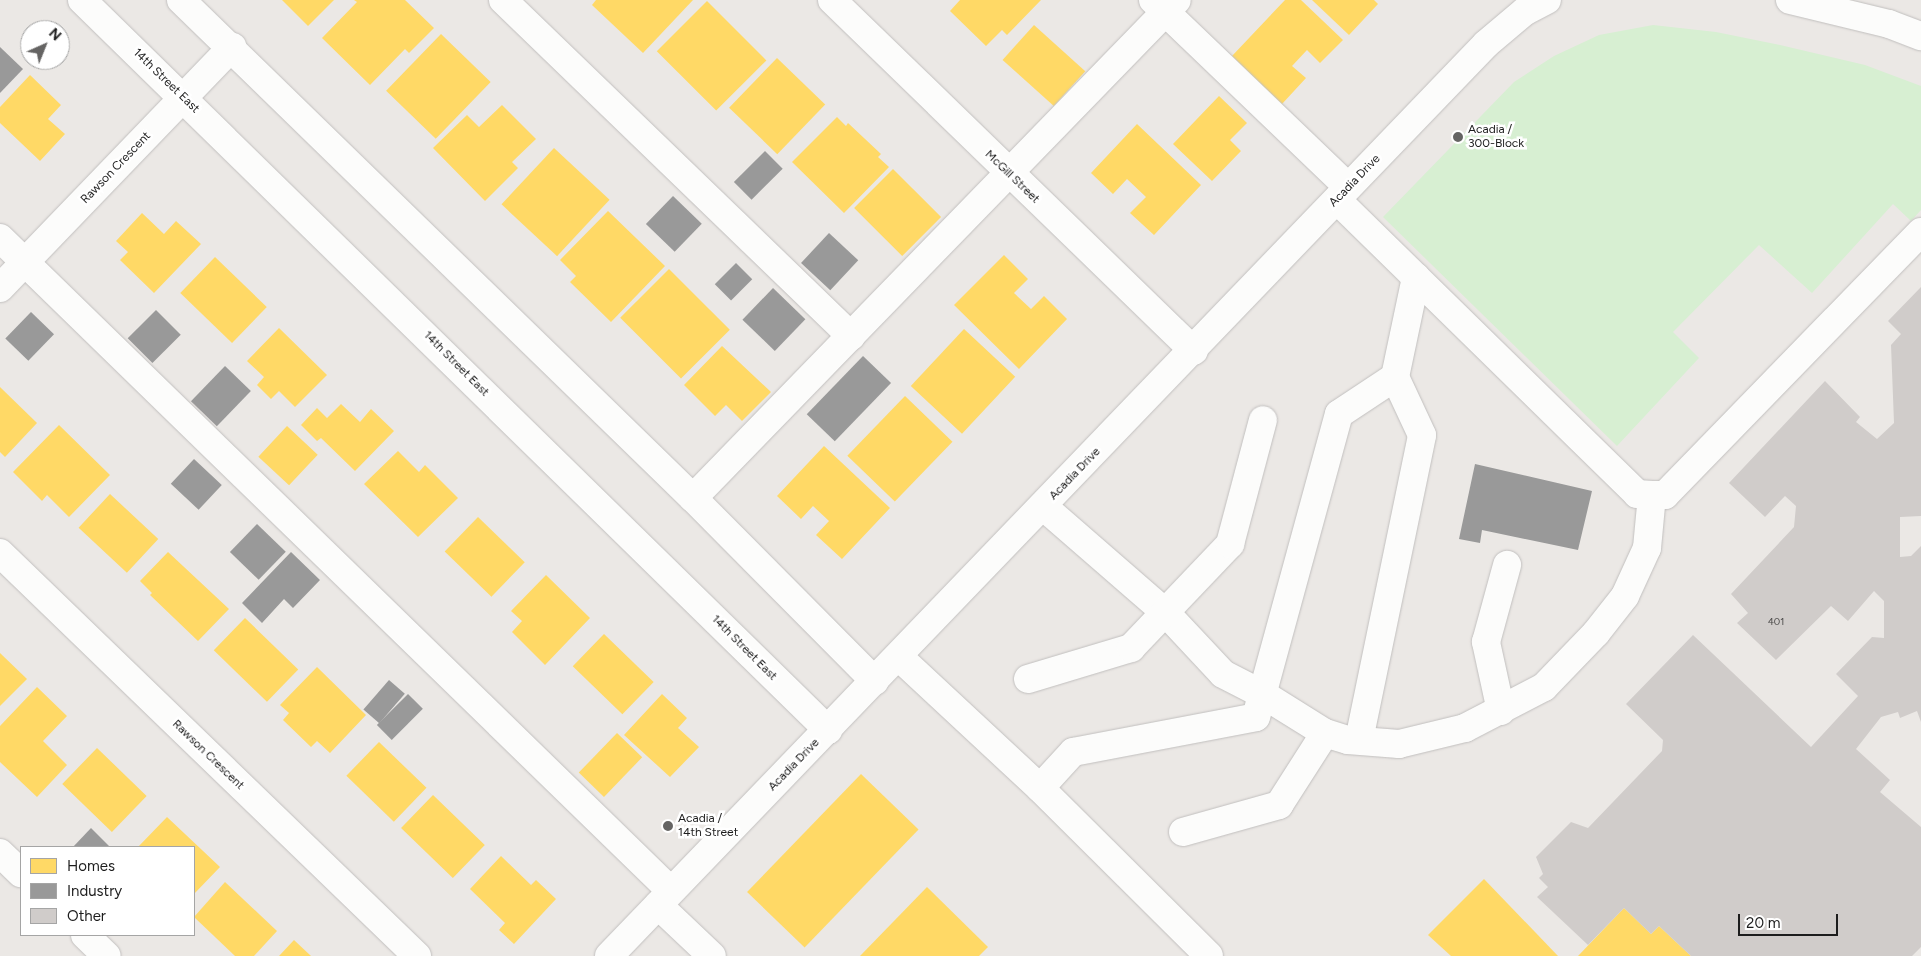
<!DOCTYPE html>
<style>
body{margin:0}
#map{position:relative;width:1921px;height:956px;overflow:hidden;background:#ebe8e5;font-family:Figtree,sans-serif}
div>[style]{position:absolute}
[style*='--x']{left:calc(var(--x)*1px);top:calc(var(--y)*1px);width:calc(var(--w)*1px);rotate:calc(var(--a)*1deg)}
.park>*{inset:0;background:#d7efd2}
.homes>*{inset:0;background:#ffd966;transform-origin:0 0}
.industry>*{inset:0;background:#999;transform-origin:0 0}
.building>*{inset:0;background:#d0ccca}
.roads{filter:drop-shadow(0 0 1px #c1bfbe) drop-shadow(0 0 1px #c1bfbe)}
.minor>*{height:28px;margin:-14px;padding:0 14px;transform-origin:14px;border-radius:14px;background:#fcfcfb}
.dots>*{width:14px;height:14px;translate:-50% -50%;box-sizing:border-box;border:2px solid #fff;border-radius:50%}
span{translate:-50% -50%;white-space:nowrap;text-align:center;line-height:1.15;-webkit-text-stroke:5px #fff;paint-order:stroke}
.number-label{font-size:10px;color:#4a4948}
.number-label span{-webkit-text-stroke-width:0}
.street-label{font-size:12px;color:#1d1d1d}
.poi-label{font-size:12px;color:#1d1d1d}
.left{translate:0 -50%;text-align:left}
.legend{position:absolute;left:20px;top:846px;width:175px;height:90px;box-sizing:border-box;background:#fff;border:1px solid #a5a5a5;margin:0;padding:6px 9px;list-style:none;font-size:15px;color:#1d1d1d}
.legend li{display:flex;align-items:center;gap:10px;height:25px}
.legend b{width:25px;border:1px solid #a5a5a5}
.north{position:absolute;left:20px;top:20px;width:50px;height:50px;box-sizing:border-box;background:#fff;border:1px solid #a5a5a5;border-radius:50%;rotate:44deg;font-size:14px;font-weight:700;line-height:20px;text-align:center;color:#1d1d1d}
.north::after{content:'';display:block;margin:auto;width:18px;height:22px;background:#656463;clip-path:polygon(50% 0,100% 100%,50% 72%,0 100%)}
.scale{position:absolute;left:1738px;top:914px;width:100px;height:22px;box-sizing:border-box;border:2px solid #1d1d1d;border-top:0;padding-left:6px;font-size:15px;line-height:18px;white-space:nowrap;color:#1d1d1d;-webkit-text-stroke:4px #fff;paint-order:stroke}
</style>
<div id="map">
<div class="park">
<div style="clip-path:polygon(1653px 25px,1716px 32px,1780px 45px,1865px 65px,1921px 86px,1921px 210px,1911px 221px,1893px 204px,1812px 293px,1759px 245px,1673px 332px,1699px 358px,1617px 446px,1383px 217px,1514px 82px,1554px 56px,1599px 35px)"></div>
</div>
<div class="homes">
<div style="clip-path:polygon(282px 0,334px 0,308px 26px)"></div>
<div style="clip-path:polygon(354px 0,405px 0,434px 28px,409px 53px,405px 49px,370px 85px,322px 38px,357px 2px)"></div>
<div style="clip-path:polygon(596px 0,693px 0,643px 53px,592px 5px)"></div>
<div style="clip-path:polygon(960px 0,1041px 0,1007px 35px,1002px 30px,986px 46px,950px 11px)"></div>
<div style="clip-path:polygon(1285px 0,1301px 0,1343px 40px,1320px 63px,1307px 50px,1292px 66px,1306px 78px,1282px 104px,1232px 56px)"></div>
<div style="clip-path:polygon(1312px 0,1374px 0,1378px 4px,1349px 35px)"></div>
<div style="left:707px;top:1px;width:84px;height:71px;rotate:45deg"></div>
<div style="left:1034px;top:25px;width:69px;height:47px;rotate:42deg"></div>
<div style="left:441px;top:34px;width:69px;height:79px;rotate:44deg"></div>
<div style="left:777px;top:58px;width:67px;height:69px;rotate:44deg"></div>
<div style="clip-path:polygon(30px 75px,61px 105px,48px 119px,65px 134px,40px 161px,0 123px,0 107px)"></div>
<div style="clip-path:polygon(1219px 96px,1247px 123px,1230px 140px,1241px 151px,1212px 181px,1173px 144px)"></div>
<div style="clip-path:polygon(502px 105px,536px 139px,512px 162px,518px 168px,485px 201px,433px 148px,467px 115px,479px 127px)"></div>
<div style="clip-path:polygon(837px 117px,846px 126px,848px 123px,881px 154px,878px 157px,889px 167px,844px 213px,792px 162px)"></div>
<div style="clip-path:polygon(1137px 124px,1201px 185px,1154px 235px,1130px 213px,1146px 197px,1127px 179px,1113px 194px,1091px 173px)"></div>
<div style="left:554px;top:148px;width:76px;height:77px;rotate:43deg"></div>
<div style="left:893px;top:169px;width:68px;height:55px;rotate:45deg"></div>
<div style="clip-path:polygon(608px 211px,665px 266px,611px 322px,570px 282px,576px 276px,560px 260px)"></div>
<div style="clip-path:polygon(142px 213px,164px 234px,176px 221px,201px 244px,154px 293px,120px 260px,128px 252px,116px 241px)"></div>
<div style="clip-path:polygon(1004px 255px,1028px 279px,1014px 293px,1031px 309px,1044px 296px,1067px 319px,1019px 369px,954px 305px)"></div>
<div style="left:215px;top:257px;width:72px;height:50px;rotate:44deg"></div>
<div style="left:669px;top:269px;width:86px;height:69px;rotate:45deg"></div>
<div style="clip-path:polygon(279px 328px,327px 375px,295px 407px,279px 391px,271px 399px,257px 385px,264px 377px,247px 361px)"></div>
<div style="left:964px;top:329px;width:70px;height:78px;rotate:43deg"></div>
<div style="clip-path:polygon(722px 346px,771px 392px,742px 421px,726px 405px,715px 416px,684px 385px)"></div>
<div style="clip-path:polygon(0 387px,37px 423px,5px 457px,0 452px)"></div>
<div style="left:905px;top:396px;width:66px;height:83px;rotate:44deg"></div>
<div style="clip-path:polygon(341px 404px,360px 422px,371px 409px,394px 431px,355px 471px,321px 438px,317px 441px,301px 425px,317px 408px,327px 418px)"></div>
<div style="clip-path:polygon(59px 425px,110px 475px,69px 517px,47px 495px,42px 501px,13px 472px)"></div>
<div style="left:287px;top:426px;width:42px;height:42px;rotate:43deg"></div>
<div style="clip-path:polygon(824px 446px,890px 508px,842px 559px,816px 535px,829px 521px,813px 506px,801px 519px,777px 496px)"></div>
<div style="clip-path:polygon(398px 451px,419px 472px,425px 465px,458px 498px,418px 537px,364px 484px)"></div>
<div style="left:110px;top:494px;width:66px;height:46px;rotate:43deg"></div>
<div style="left:478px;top:517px;width:65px;height:48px;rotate:44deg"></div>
<div style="clip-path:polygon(168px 552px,229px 609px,198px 641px,150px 595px,152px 593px,140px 581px)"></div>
<div style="clip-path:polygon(546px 575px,590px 618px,545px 665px,512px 632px,522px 621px,511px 611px)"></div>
<div style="left:245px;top:618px;width:74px;height:45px;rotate:44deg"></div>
<div style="left:604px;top:634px;width:69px;height:45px;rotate:44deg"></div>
<div style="clip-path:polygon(0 653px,27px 679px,0 706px)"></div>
<div style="clip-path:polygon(317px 667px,366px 715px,330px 753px,317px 741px,311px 747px,283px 720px,289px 713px,280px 705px)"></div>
<div style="clip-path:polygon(37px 687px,67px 716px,43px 741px,67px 765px,37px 797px,0 762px,0 726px)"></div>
<div style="clip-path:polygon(662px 694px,687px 718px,678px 728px,699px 747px,670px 777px,624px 735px)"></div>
<div style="left:617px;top:733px;width:35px;height:55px;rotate:44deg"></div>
<div style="left:379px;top:742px;width:66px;height:47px;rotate:44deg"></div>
<div style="left:97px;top:748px;width:69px;height:50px;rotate:44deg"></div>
<div style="left:861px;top:774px;width:80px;height:164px;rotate:44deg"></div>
<div style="left:433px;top:795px;width:72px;height:46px;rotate:44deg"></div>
<div style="clip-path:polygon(167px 817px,220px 867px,194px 894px,194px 847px,138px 847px)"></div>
<div style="clip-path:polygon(501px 856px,531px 885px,536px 880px,556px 899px,514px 944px,499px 930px,505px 923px,470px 889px)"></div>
<div style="clip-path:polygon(1484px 879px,1558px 956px,1451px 956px,1428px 935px)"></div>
<div style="clip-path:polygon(225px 882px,277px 931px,254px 956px,235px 956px,194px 917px)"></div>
<div style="clip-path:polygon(927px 887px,988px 947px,979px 956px,860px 956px)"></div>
<div style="clip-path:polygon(1624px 908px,1651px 934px,1659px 926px,1691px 956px,1578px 956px)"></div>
<div style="clip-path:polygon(294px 940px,311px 956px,279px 956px)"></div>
</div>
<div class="industry">
<div style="clip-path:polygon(0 47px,23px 69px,0 93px)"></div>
<div style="left:765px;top:151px;width:25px;height:44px;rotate:45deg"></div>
<div style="left:673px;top:196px;width:40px;height:39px;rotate:44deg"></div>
<div style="left:829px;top:233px;width:40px;height:41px;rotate:43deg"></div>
<div style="left:736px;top:263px;width:23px;height:30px;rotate:45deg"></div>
<div style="left:773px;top:288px;width:45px;height:44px;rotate:44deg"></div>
<div style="left:156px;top:310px;width:35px;height:40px;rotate:45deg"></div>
<div style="left:31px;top:312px;width:32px;height:37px;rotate:44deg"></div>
<div style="left:863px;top:356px;width:39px;height:81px;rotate:44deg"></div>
<div style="left:225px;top:366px;width:36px;height:49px;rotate:44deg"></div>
<div style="left:194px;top:459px;width:38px;height:34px;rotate:43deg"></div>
<div style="clip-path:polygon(1475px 464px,1592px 491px,1578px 550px,1482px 530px,1480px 543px,1459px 539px)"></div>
<div style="left:257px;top:524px;width:40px;height:39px;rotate:44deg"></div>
<div style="clip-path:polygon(291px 552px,320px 580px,293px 608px,284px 599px,262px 623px,242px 603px)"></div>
<div style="left:389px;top:680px;width:21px;height:39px;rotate:41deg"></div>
<div style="left:408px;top:694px;width:21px;height:44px;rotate:45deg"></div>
<div style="clip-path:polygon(91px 828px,110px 847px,73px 847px)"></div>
</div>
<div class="building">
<div style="clip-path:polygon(1921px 287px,1921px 516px,1900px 517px,1900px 557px,1911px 556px,1921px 546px,1921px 722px,1917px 711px,1900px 718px,1898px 712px,1881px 717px,1856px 749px,1890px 780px,1880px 792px,1921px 827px,1921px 947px,1912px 956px,1691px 956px,1659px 926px,1651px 934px,1624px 908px,1588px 945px,1537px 897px,1548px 887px,1539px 878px,1543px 874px,1536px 857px,1571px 822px,1588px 828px,1662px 751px,1663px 740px,1626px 704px,1693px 635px,1811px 747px,1858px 696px,1836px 674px,1872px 637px,1884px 638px,1884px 601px,1874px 591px,1848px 621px,1831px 606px,1776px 660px,1737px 623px,1748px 613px,1731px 594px,1794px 527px,1796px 506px,1785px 496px,1765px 517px,1729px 483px,1825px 381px,1860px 417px,1856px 422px,1877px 439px,1894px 423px,1891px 345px,1901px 334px,1888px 321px)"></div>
</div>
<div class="roads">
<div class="minor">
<div style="--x:82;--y:0;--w:1044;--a:44.38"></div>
<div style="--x:181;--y:0;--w:714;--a:44.21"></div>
<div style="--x:693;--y:498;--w:258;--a:45.2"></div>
<div style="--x:503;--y:0;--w:484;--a:44"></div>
<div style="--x:832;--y:0;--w:504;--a:44.12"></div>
<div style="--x:1153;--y:0;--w:270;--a:43.8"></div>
<div style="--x:1790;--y:0;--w:102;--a:13.6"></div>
<div style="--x:1889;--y:24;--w:34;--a:21"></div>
<div style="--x:1337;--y:200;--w:420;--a:44.4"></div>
<div style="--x:1637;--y:494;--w:15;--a:4"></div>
<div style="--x:1652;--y:495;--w:13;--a:0"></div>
<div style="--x:1665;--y:495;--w:367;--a:-45.8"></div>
<div style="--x:0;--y:238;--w:936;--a:44.22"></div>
<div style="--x:0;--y:288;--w:335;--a:-46.1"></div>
<div style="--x:693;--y:498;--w:694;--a:-45.82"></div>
<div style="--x:1044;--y:507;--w:162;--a:41"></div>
<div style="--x:1166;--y:613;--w:83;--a:46.9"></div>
<div style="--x:1223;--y:674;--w:46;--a:27.1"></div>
<div style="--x:1264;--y:695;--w:72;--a:31.9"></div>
<div style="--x:1325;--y:733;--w:24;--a:17"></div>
<div style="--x:1348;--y:740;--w:51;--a:4.5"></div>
<div style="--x:1399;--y:744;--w:68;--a:-13.6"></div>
<div style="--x:1465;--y:728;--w:89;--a:-27.4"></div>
<div style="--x:1544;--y:687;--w:75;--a:-46.1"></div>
<div style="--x:1596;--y:633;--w:47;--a:-51.9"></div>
<div style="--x:1625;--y:596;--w:53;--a:-65.4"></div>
<div style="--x:1647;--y:548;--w:53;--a:-84.6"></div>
<div style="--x:0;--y:553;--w:580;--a:44.02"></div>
<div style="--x:899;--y:657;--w:192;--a:42.9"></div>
<div style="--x:1040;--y:788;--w:238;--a:44.8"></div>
<div style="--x:1028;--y:679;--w:108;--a:-16.8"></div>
<div style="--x:1131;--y:648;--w:144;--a:-46.4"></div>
<div style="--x:1230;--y:544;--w:128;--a:-75.1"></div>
<div style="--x:1501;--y:711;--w:71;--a:-102.3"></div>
<div style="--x:1486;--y:642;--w:80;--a:-74.7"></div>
<div style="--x:1359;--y:740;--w:311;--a:-78.3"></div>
<div style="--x:1422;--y:435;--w:64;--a:-115"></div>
<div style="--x:1040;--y:788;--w:49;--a:-47.5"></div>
<div style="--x:1073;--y:752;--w:186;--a:-10.8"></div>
<div style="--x:1256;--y:717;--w:314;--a:-74.7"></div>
<div style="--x:1339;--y:414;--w:67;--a:-33.5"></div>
<div style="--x:1395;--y:377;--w:102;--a:-78.1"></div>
<div style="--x:1183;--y:832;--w:100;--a:-15.7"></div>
<div style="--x:1279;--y:805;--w:85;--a:-57.4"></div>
<div style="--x:0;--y:853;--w:29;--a:44"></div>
<div style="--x:658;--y:905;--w:74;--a:43.4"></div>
<div style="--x:85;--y:935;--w:30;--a:44"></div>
<div style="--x:609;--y:956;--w:1265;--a:-46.12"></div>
<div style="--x:1486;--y:44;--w:50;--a:-40.1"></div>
<div style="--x:1524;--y:12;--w:26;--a:-28"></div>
</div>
</div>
<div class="dots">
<div style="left:1458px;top:137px;background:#656463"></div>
<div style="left:668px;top:826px;background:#656463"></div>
</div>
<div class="number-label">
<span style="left:1776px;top:622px">401</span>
</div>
<div class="street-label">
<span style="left:166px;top:81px;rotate:44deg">14th Street East</span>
<span style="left:116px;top:168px;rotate:-46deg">Rawson Crescent</span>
<span style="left:1012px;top:177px;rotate:44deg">McGill Street</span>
<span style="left:1355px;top:181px;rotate:-46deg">Acadia Drive</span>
<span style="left:456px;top:364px;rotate:45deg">14th Street East</span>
<span style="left:1075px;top:474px;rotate:-46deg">Acadia Drive</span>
<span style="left:744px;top:648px;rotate:45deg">14th Street East</span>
<span style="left:208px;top:755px;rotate:44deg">Rawson Crescent</span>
<span style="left:794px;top:765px;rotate:-46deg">Acadia Drive</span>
</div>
<div class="poi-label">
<span class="left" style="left:1468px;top:137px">Acadia /<br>300-Block</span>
<span class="left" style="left:678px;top:826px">Acadia /<br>14th Street</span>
</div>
<ul class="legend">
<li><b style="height:14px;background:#ffd966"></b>Homes</li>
<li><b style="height:14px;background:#999"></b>Industry</li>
<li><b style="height:14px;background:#d0ccca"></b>Other</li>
</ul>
<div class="north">N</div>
<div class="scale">20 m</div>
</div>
